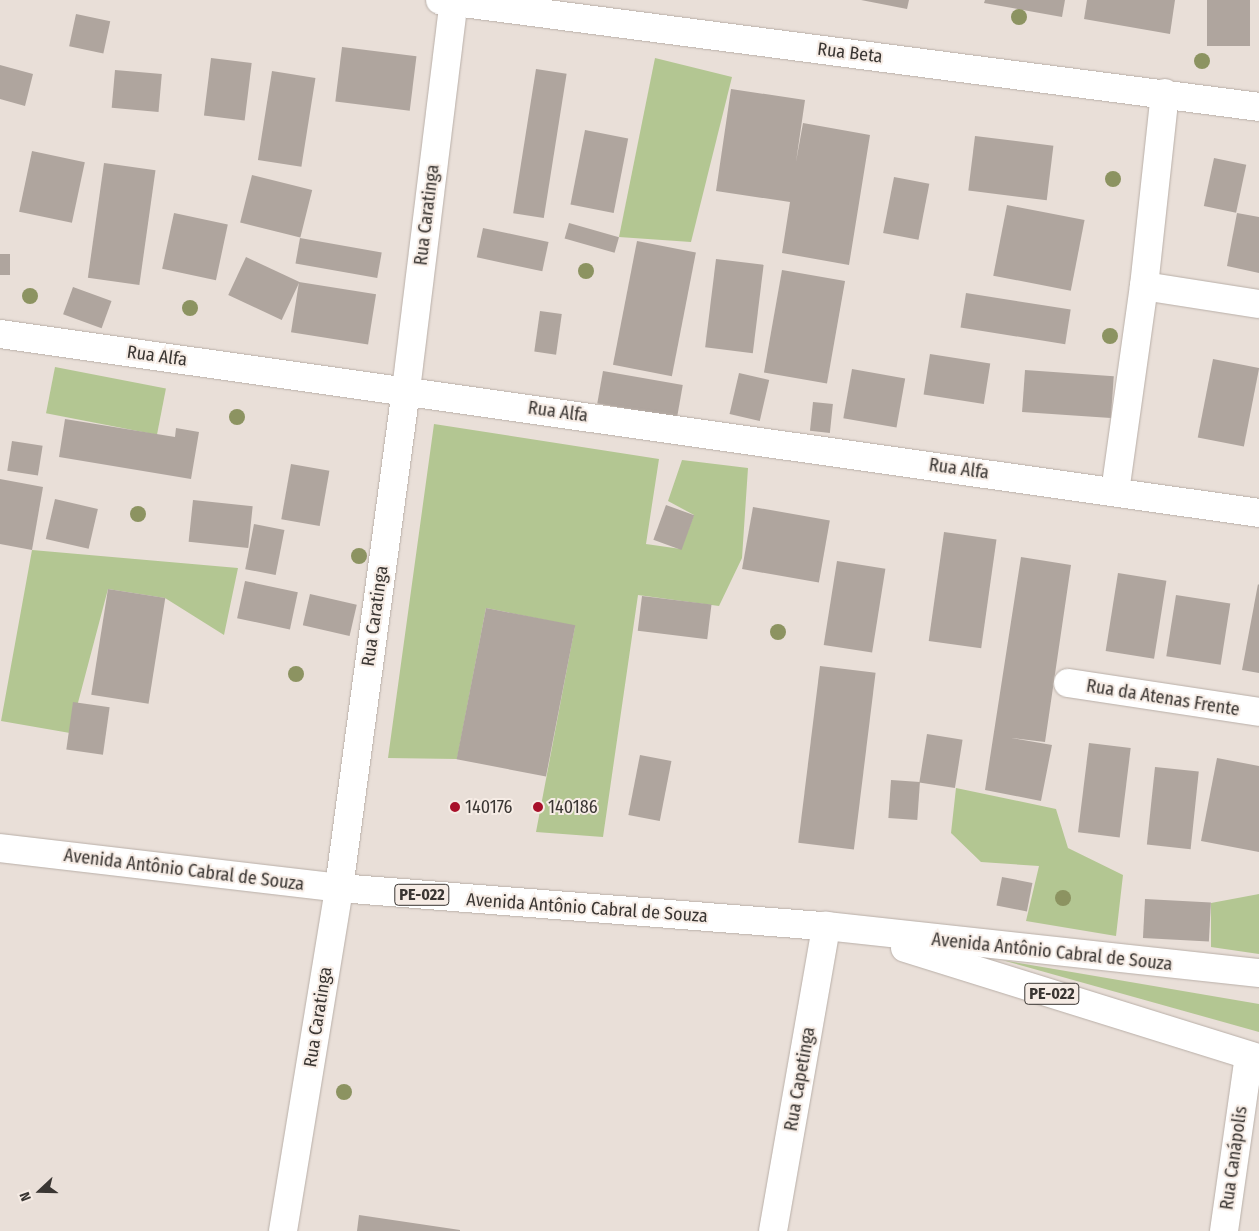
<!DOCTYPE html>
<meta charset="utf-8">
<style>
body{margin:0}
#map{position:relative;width:1259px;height:1231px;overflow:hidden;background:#e9dfd8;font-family:"Fira Sans Condensed",sans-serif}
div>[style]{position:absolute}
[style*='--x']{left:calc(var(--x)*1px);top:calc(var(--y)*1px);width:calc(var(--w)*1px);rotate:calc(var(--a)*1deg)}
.green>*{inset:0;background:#b3c692;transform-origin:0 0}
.building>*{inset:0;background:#afa59e;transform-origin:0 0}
.roads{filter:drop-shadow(0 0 1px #b9afa8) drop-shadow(0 0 1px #b9afa8)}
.minor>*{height:28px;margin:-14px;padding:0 14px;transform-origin:14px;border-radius:14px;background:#fff}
.major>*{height:28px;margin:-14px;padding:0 14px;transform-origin:14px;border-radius:14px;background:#fff}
.trees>*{width:16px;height:16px;margin:-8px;border-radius:50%;background:#8c9361}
.dots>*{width:14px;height:14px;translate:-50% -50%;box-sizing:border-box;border:2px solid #f6ece5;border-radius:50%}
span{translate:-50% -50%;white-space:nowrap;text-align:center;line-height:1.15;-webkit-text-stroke:4px #f6ece5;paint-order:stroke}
.shield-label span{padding:1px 4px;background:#f6ece5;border:1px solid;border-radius:4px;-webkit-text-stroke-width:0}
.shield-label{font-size:16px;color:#3a3633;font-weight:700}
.street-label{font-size:18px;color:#3a3633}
.poi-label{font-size:18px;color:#3a3633}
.left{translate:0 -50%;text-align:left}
.north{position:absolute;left:15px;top:1166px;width:50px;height:50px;-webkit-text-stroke:4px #f6ece5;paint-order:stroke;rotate:249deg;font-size:14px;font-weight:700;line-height:20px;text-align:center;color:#3a3633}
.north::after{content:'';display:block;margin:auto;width:18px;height:22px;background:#3a3633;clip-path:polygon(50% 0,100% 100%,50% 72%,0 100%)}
</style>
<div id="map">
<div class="green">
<div style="clip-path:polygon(655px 58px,732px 77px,691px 242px,619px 237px)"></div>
<div style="left:55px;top:367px;width:113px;height:47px;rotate:11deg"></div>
<div style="clip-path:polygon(434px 424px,659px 459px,646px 544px,681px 549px,694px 515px,668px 501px,682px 460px,748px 468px,742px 558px,719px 606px,638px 595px,603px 837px,536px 832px,575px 626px,486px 608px,457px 759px,388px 758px)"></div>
<div style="clip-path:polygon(32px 550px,238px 568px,224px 635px,165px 598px,108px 589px,70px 733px,1px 721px)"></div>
<div style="clip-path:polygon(956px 788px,1056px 809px,1068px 848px,1123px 875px,1116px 936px,1026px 921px,1039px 866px,981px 862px,951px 833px)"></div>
<div style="clip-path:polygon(1259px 894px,1259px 954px,1211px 947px,1211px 903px)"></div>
<div style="clip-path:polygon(1002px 960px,1259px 1004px,1259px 1032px)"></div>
</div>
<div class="building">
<div style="clip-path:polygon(861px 0,909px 0,907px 9px)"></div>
<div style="clip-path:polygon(985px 0,1065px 0,1062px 17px,984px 3px)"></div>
<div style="clip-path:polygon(1087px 0,1175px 0,1170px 34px,1084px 19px)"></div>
<div style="left:1207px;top:0;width:43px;height:46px"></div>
<div style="left:76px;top:14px;width:35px;height:33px;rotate:12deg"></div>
<div style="left:342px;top:47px;width:75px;height:55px;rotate:7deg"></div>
<div style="left:211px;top:58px;width:41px;height:58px;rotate:7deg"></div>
<div style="clip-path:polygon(0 65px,33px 74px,25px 106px,0 99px)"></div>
<div style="left:536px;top:69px;width:31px;height:146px;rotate:9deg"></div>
<div style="left:115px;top:70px;width:47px;height:38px;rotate:5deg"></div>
<div style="left:272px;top:71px;width:44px;height:90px;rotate:9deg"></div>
<div style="clip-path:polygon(731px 89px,805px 100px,796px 162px,803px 123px,870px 135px,849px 265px,782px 253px,790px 202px,716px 191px)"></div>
<div style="left:585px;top:130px;width:44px;height:76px;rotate:11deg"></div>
<div style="left:975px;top:136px;width:79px;height:55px;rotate:7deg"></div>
<div style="left:32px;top:151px;width:54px;height:62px;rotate:12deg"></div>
<div style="left:1214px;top:158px;width:33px;height:49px;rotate:12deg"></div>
<div style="left:104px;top:163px;width:52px;height:116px;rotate:8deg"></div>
<div style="left:252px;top:175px;width:62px;height:49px;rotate:14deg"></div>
<div style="left:894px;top:177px;width:36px;height:57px;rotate:11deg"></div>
<div style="left:1007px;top:205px;width:79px;height:72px;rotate:11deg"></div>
<div style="left:174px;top:213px;width:55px;height:57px;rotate:12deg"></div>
<div style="clip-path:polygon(1237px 213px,1259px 217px,1259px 273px,1227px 266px)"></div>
<div style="left:569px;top:223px;width:52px;height:16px;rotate:16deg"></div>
<div style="left:483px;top:228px;width:67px;height:30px;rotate:12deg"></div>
<div style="left:300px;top:238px;width:83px;height:26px;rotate:10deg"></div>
<div style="left:637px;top:241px;width:60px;height:126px;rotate:11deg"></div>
<div style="left:0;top:254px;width:10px;height:21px"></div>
<div style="left:246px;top:257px;width:59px;height:42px;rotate:25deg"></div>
<div style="left:716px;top:259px;width:48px;height:89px;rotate:7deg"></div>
<div style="left:782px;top:270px;width:64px;height:104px;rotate:10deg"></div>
<div style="left:299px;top:282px;width:78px;height:51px;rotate:9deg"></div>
<div style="left:73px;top:287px;width:41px;height:29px;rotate:20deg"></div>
<div style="left:966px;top:293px;width:106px;height:35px;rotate:9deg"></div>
<div style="left:540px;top:311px;width:22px;height:41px;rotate:8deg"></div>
<div style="left:930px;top:354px;width:61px;height:41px;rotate:9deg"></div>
<div style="left:1213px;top:359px;width:47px;height:80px;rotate:11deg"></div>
<div style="left:852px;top:369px;width:54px;height:50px;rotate:10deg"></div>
<div style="left:1025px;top:370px;width:89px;height:42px;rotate:4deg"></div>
<div style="left:603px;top:371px;width:81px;height:33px;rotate:10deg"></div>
<div style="left:739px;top:373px;width:31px;height:42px;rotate:13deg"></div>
<div style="left:813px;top:402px;width:20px;height:29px;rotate:6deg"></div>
<div style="clip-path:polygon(65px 419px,175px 437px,176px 428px,199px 432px,191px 479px,59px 457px)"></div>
<div style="left:12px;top:441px;width:31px;height:30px;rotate:9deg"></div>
<div style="left:291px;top:464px;width:39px;height:56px;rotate:10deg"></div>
<div style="clip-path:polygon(0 479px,43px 487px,32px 550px,0 544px)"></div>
<div style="left:55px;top:499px;width:44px;height:41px;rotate:13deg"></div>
<div style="left:193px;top:500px;width:60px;height:42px;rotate:6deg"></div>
<div style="left:666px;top:505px;width:30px;height:37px;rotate:20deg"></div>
<div style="left:753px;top:507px;width:78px;height:63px;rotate:10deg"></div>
<div style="left:254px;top:524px;width:31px;height:46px;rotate:11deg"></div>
<div style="left:944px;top:532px;width:53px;height:110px;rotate:8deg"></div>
<div style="clip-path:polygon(1021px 557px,1071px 565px,1045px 742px,1011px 738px,1052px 745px,1041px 801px,985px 790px)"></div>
<div style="left:837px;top:561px;width:49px;height:85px;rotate:9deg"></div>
<div style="left:1118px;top:573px;width:49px;height:79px;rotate:9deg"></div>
<div style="left:245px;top:581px;width:54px;height:38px;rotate:12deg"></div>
<div style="clip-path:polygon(1258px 584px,1259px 585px,1259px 673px,1242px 670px)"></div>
<div style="left:108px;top:589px;width:58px;height:107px;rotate:9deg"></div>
<div style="left:310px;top:594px;width:48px;height:32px;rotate:13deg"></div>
<div style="left:1176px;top:595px;width:55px;height:62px;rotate:9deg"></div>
<div style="left:642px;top:596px;width:70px;height:35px;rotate:7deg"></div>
<div style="left:486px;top:608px;width:91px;height:154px;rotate:11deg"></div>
<div style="left:820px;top:666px;width:56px;height:178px;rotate:7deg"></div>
<div style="left:73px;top:702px;width:37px;height:48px;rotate:8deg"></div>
<div style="left:927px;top:734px;width:36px;height:49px;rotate:9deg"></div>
<div style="left:1089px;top:743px;width:42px;height:90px;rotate:7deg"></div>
<div style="left:640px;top:755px;width:32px;height:61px;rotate:11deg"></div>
<div style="clip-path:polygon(1217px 758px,1259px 766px,1259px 852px,1201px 841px)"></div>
<div style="left:1155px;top:767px;width:44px;height:78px;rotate:6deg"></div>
<div style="left:891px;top:780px;width:29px;height:38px;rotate:4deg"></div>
<div style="left:1002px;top:877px;width:31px;height:29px;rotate:11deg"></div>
<div style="left:1145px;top:899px;width:66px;height:39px;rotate:3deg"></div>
<div style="clip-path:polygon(359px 1215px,460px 1230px,460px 1231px,357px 1231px)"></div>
</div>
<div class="roads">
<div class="minor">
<div style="--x:440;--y:0;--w:826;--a:7.44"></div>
<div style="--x:1144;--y:286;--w:116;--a:8.9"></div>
<div style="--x:0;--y:334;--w:1272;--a:8.09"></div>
<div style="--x:1115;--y:492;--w:208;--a:-82"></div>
<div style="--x:1144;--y:286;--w:194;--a:-83.8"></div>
<div style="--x:1068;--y:683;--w:193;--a:8.6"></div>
<div style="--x:283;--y:1231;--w:348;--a:-80.7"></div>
<div style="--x:339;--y:888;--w:502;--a:-82.34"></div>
<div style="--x:406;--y:390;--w:393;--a:-83"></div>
<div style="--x:773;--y:1231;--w:310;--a:-80.1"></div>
<div style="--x:1224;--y:1231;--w:177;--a:-81.9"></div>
</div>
<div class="major">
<div style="--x:0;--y:848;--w:341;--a:6.7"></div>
<div style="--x:339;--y:888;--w:488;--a:4.5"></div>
<div style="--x:826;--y:926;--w:436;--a:6.2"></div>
<div style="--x:905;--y:948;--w:371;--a:17.3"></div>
</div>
</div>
<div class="trees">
<div style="left:1019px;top:17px"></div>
<div style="left:1202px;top:61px"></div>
<div style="left:1113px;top:179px"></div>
<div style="left:586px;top:271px"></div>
<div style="left:30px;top:296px"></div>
<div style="left:190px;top:308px"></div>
<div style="left:1110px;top:336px"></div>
<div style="left:237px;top:417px"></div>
<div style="left:138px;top:514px"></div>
<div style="left:359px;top:556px"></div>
<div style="left:778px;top:632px"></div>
<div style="left:296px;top:674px"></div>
<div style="left:1063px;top:898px"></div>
<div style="left:344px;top:1092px"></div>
</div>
<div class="dots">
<div style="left:455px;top:807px;background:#a8102a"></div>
<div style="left:538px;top:807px;background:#a8102a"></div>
</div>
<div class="shield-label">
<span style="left:422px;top:895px">PE-022</span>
<span style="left:1052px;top:994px">PE-022</span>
</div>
<div class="street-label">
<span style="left:850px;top:53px;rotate:7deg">Rua Beta</span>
<span style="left:427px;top:215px;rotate:-83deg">Rua Caratinga</span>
<span style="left:157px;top:356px;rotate:8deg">Rua Alfa</span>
<span style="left:558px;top:412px;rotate:8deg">Rua Alfa</span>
<span style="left:959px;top:469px;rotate:8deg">Rua Alfa</span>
<span style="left:375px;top:616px;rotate:-82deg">Rua Caratinga</span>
<span style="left:1163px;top:698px;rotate:9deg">Rua da Atenas Frente</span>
<span style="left:184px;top:870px;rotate:7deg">Avenida Antônio Cabral de Souza</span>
<span style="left:587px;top:908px;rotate:4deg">Avenida Antônio Cabral de Souza</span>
<span style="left:1052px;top:952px;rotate:6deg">Avenida Antônio Cabral de Souza</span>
<span style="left:318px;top:1017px;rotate:-81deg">Rua Caratinga</span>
<span style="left:800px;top:1079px;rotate:-80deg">Rua Capetinga</span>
<span style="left:1234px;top:1158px;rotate:-82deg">Rua Canápolis</span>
</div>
<div class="poi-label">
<span class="left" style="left:465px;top:807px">140176</span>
<span class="left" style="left:548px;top:807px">140186</span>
</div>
<div class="north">N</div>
</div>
